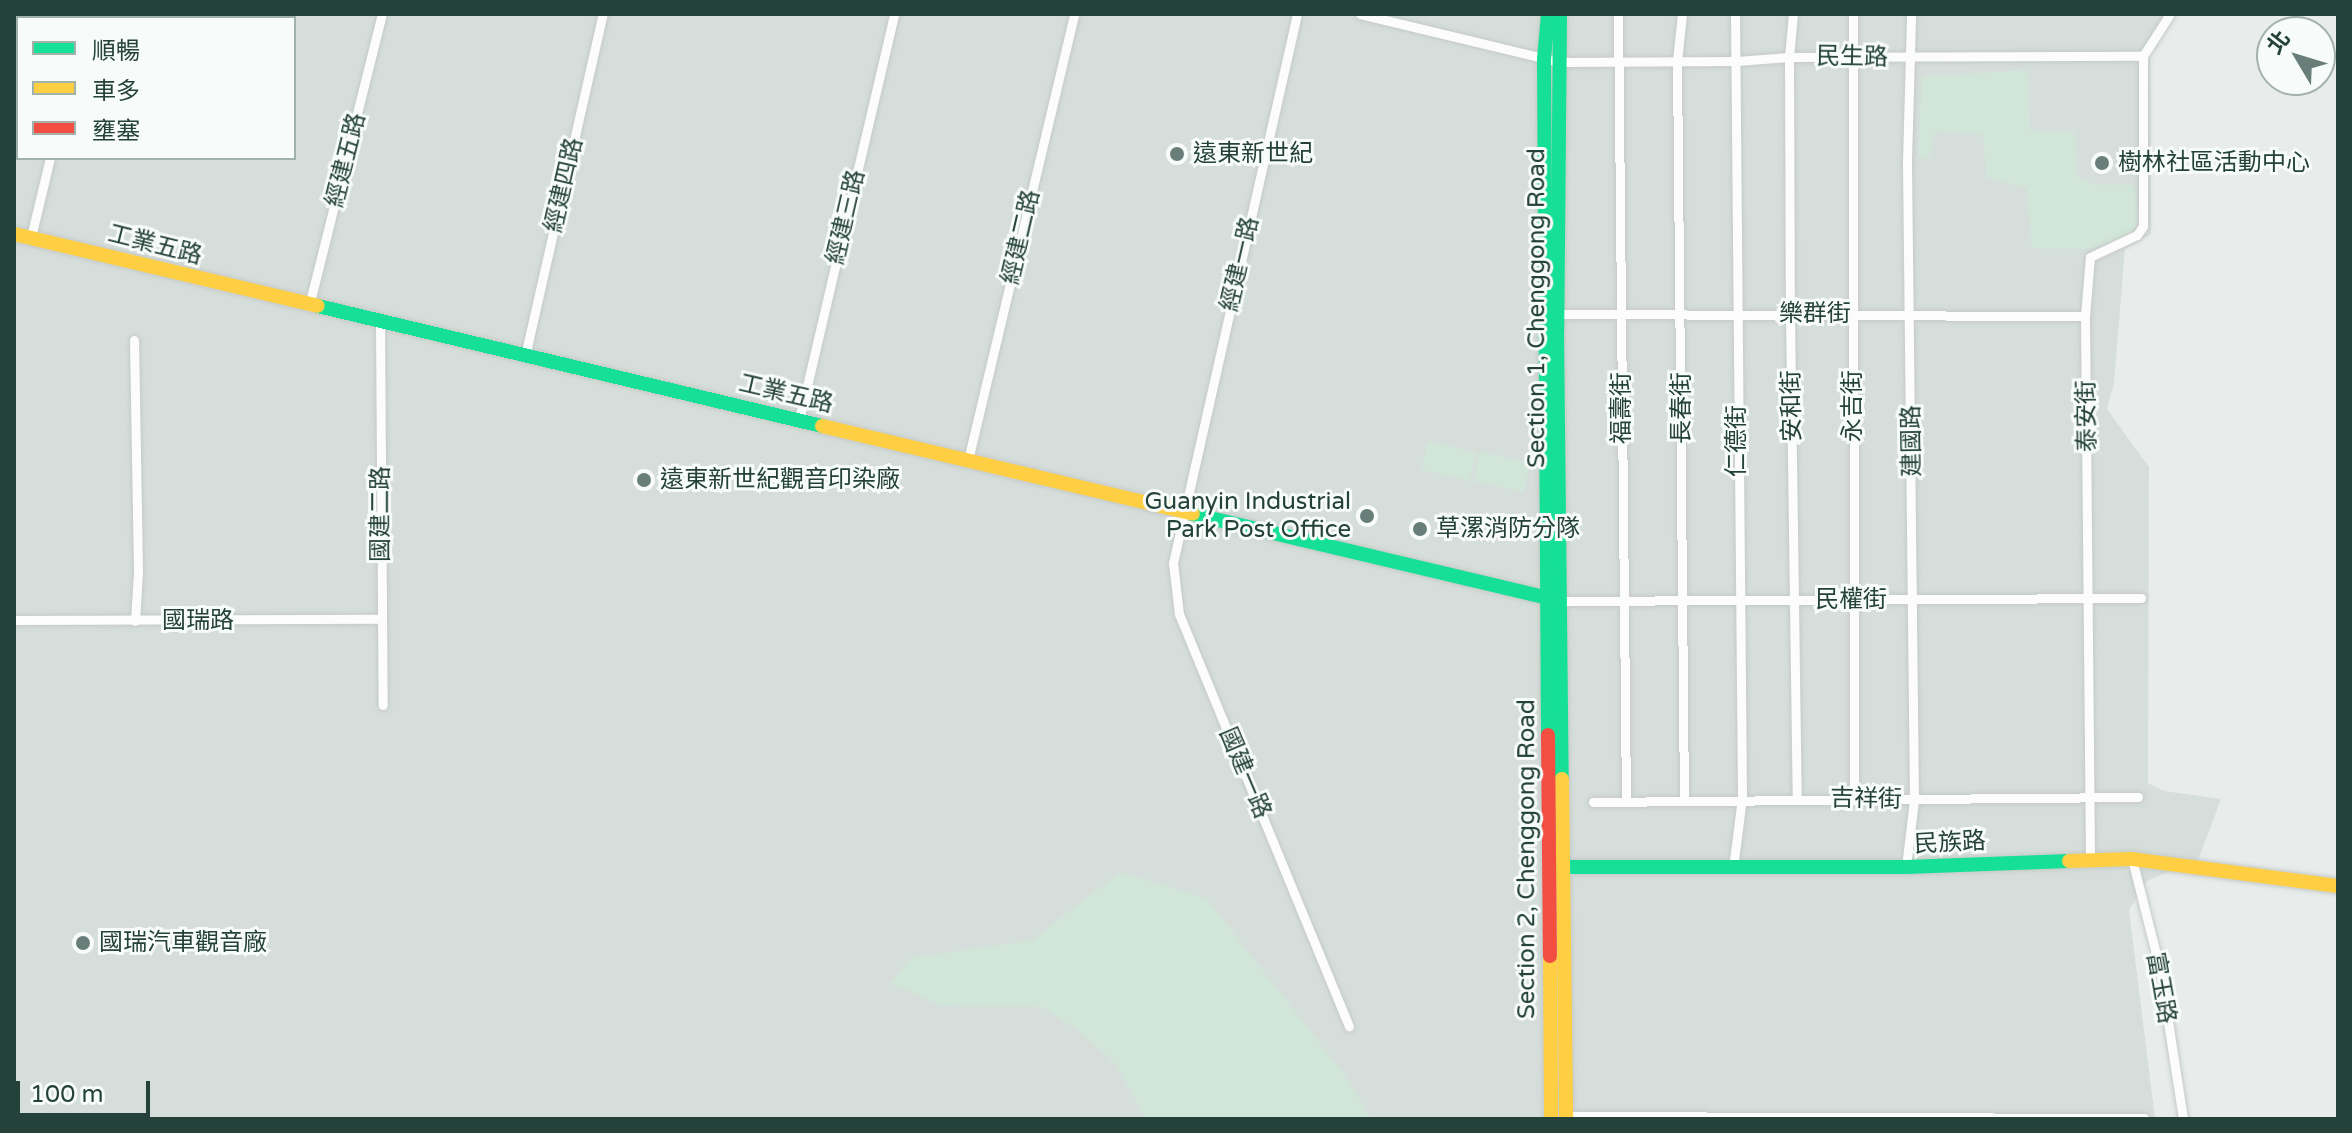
<!DOCTYPE html>
<meta charset="utf-8">
<style>
body{margin:0}
#map{position:relative;width:2352px;height:1133px;overflow:hidden;background:#e8edeb;font-family:"Varela Round","Noto Sans TC",sans-serif}
div>[style]{position:absolute}
[style*='--x']{left:calc(var(--x)*1px);top:calc(var(--y)*1px);width:calc(var(--w)*1px);rotate:calc(var(--a)*1deg)}
.built>*{inset:0;background:#d6dedb}
.green>*{inset:0;background:#d1e6d8;transform-origin:0 0}
.roads{filter:drop-shadow(0 0 2px #c5cac8) drop-shadow(0 0 2px #c5cac8)}
.street>*{height:9px;margin:-4.5px;padding:0 4.5px;transform-origin:4.5px;border-radius:4.5px;background:#fcfcfc}
.fast>*{height:14px;margin:-7px;padding:0 7px;transform-origin:7px;border-radius:7px;background:#16e098}
.slow>*{height:14px;margin:-7px;padding:0 7px;transform-origin:7px;border-radius:7px;background:#ffcf43}
.jam>*{height:14px;margin:-7px;padding:0 7px;transform-origin:7px;border-radius:7px;background:#f24e42}
.dots>*{width:22px;height:22px;translate:-50% -50%;box-sizing:border-box;border:4px solid #f7fbf9;border-radius:50%}
span{translate:-50% -50%;white-space:nowrap;text-align:center;line-height:1.15;-webkit-text-stroke:6px #f7fbf9;paint-order:stroke}
.street-label{font-size:24px;color:#24423a}
.poi-label{font-size:24px;color:#24423a}
.left{translate:0 -50%;text-align:left}
.right{translate:-100% -50%;text-align:right}
.frame{position:absolute;inset:0;border:16px solid #24423a;pointer-events:none}
.legend{position:absolute;left:16px;top:16px;width:280px;height:144px;box-sizing:border-box;background:#f7fbf9;border:2px solid #a3b1ad;margin:0;padding:10px 14px;list-style:none;font-size:24px;color:#24423a}
.legend li{display:flex;align-items:center;gap:16px;height:40px}
.legend b{width:40px;border:2px solid #a3b1ad}
.north{position:absolute;left:2256px;top:16px;width:80px;height:80px;box-sizing:border-box;background:#f7fbf9;border:2px solid #a3b1ad;border-radius:50%;rotate:308deg;font-size:22px;font-weight:700;line-height:32px;text-align:center;color:#24423a}
.north::after{content:'';display:block;margin:auto;width:28px;height:36px;background:#697e78;clip-path:polygon(50% 0,100% 100%,50% 72%,0 100%)}
.scale{position:absolute;left:16px;top:1081px;width:134px;height:36px;box-sizing:border-box;border:4px solid #24423a;border-top:0;padding-left:10px;font-size:24px;line-height:28px;white-space:nowrap;color:#24423a;-webkit-text-stroke:6px #f7fbf9;paint-order:stroke}
</style>
<div id="map">
<div class="built">
<div style="clip-path:polygon(evenodd,14px 14px,2176px 14px,2150px 52px,2151px 234px,2125px 249px,2114px 383px,2107px 409px,2149px 467px,2148px 783px,2164px 791px,2221px 799px,2199px 858px,2147px 881px,2129px 910px,2155px 1119px,14px 1119px,14px 14px,18px 18px,294px 18px,294px 158px,18px 158px,18px 18px)"></div>
</div>
<div class="green">
<div style="clip-path:polygon(2027px 70px,2030px 130px,2075px 133px,2076px 175px,2095px 185px,2134px 185px,2141px 224px,2134px 233px,2089px 249px,2032px 248px,2027px 188px,1987px 178px,1983px 135px,1935px 131px,1928px 160px,1918px 156px,1922px 77px)"></div>
<div style="left:1428px;top:441px;width:50px;height:29px;rotate:14deg"></div>
<div style="left:1480px;top:452px;width:51px;height:30px;rotate:12deg"></div>
<div style="clip-path:polygon(1120px 872px,1206px 898px,1344px 1074px,1372px 1119px,1146px 1119px,1115px 1063px,1080px 1031px,1042px 1007px,941px 1006px,891px 983px,910px 958px,1033px 940px)"></div>
</div>
<div class="roads">
<div class="street">
<div style="--x:1297;--y:14;--w:563;--a:102.73"></div>
<div style="--x:1173;--y:563;--w:51;--a:83.3"></div>
<div style="--x:1179;--y:614;--w:446;--a:67.6"></div>
<div style="--x:1360;--y:14;--w:206;--a:13.5"></div>
<div style="--x:1560;--y:62;--w:177;--a:-0.3"></div>
<div style="--x:1737;--y:61;--w:52;--a:-4.4"></div>
<div style="--x:1789;--y:57;--w:354;--a:-0.2"></div>
<div style="--x:1618;--y:14;--w:788;--a:89.42"></div>
<div style="--x:1682;--y:14;--w:47;--a:96.1"></div>
<div style="--x:1677;--y:61;--w:740;--a:89.46"></div>
<div style="--x:1793;--y:14;--w:43;--a:95.3"></div>
<div style="--x:1789;--y:57;--w:258;--a:89.8"></div>
<div style="--x:1790;--y:315;--w:484;--a:89.2"></div>
<div style="--x:1853;--y:14;--w:785;--a:89.93"></div>
<div style="--x:83;--y:18;--w:4;--a:-76"></div>
<div style="--x:31;--y:237;--w:81;--a:-76.5"></div>
<div style="--x:309;--y:306;--w:301;--a:-76"></div>
<div style="--x:1553;--y:314;--w:532;--a:0.22"></div>
<div style="--x:380;--y:322;--w:383;--a:89.6"></div>
<div style="--x:134;--y:340;--w:232;--a:89"></div>
<div style="--x:138;--y:572;--w:49;--a:93.5"></div>
<div style="--x:525;--y:356;--w:351;--a:-77.2"></div>
<div style="--x:799;--y:420;--w:417;--a:-76.8"></div>
<div style="--x:968;--y:460;--w:458;--a:-76.6"></div>
<div style="--x:1560;--y:601;--w:581;--a:-0.3"></div>
<div style="--x:14;--y:620;--w:367;--a:-0.2"></div>
<div style="--x:1593;--y:802;--w:545;--a:-0.53"></div>
<div style="--x:2090;--y:858;--w:542;--a:-90.53"></div>
<div style="--x:2085;--y:316;--w:59;--a:-85.2"></div>
<div style="--x:2090;--y:257;--w:52;--a:-25.1"></div>
<div style="--x:2137;--y:235;--w:11;--a:-56"></div>
<div style="--x:2143;--y:226;--w:170;--a:-90"></div>
<div style="--x:2143;--y:56;--w:50;--a:-57.3"></div>
<div style="--x:2132;--y:859;--w:114;--a:75.8"></div>
<div style="--x:2160;--y:970;--w:151;--a:81.2"></div>
<div style="--x:1906;--y:867;--w:67;--a:-83.2"></div>
<div style="--x:1914;--y:800;--w:639;--a:-90.63"></div>
<div style="--x:1907;--y:161;--w:147;--a:-88.4"></div>
<div style="--x:1733;--y:868;--w:71;--a:-82.7"></div>
<div style="--x:1742;--y:798;--w:784;--a:-90.51"></div>
<div style="--x:1563;--y:1116;--w:581;--a:0.2"></div>
</div>
<div class="fast">
<div style="--x:1548;--y:14;--w:45;--a:95.1"></div>
<div style="--x:1544;--y:59;--w:676;--a:89.66"></div>
<div style="--x:1560;--y:14;--w:316;--a:90.5"></div>
<div style="--x:1557;--y:330;--w:449;--a:89.4"></div>
<div style="--x:318;--y:306;--w:518;--a:13.39"></div>
<div style="--x:1193;--y:514;--w:377;--a:13.3"></div>
<div style="--x:1557;--y:867;--w:349;--a:0"></div>
<div style="--x:1906;--y:867;--w:163;--a:-2.1"></div>
</div>
<div class="slow">
<div style="--x:14;--y:234;--w:312;--a:13.3"></div>
<div style="--x:822;--y:426;--w:381;--a:13.3"></div>
<div style="--x:1562;--y:779;--w:340;--a:89.3"></div>
<div style="--x:2069;--y:861;--w:63;--a:-1.8"></div>
<div style="--x:2132;--y:859;--w:208;--a:7.5"></div>
<div style="--x:1550;--y:956;--w:163;--a:89.6"></div>
</div>
<div class="jam">
<div style="--x:1548;--y:735;--w:221;--a:89.5"></div>
</div>
</div>
<div class="dots">
<div style="left:1177px;top:154px;background:#697e78"></div>
<div style="left:2102px;top:163px;background:#697e78"></div>
<div style="left:644px;top:480px;background:#697e78"></div>
<div style="left:1367px;top:516px;background:#697e78"></div>
<div style="left:1420px;top:529px;background:#697e78"></div>
<div style="left:83px;top:943px;background:#697e78"></div>
</div>
<div class="street-label">
<span style="left:1852px;top:57px;rotate:1deg">民生路</span>
<span style="left:346px;top:160px;rotate:-76deg">經建五路</span>
<span style="left:564px;top:185px;rotate:-77deg">經建四路</span>
<span style="left:846px;top:217px;rotate:-77deg">經建三路</span>
<span style="left:1021px;top:237px;rotate:-77deg">經建二路</span>
<span style="left:155px;top:245px;rotate:14deg">工業五路</span>
<span style="left:1240px;top:264px;rotate:-77deg">經建一路</span>
<span style="left:1537px;top:308px;rotate:-90deg">Section 1, Chenggong Road</span>
<span style="left:1815px;top:314px">樂群街</span>
<span style="left:786px;top:394px;rotate:13deg">工業五路</span>
<span style="left:1792px;top:406px;rotate:-91deg">安和街</span>
<span style="left:1853px;top:406px;rotate:-90deg">永吉街</span>
<span style="left:1622px;top:408px;rotate:-90deg">福壽街</span>
<span style="left:1682px;top:408px;rotate:-90deg">長春街</span>
<span style="left:2087px;top:416px;rotate:-91deg">泰安街</span>
<span style="left:1737px;top:441px;rotate:-90deg">仁德街</span>
<span style="left:1912px;top:441px;rotate:-91deg">建國路</span>
<span style="left:381px;top:514px;rotate:-90deg">國建二路</span>
<span style="left:1851px;top:600px">民權街</span>
<span style="left:198px;top:621px">國瑞路</span>
<span style="left:1245px;top:773px;rotate:67deg">國建一路</span>
<span style="left:1866px;top:799px;rotate:1deg">吉祥街</span>
<span style="left:1950px;top:843px;rotate:-3deg">民族路</span>
<span style="left:1527px;top:859px;rotate:-90deg">Section 2, Chenggong Road</span>
<span style="left:2161px;top:988px;rotate:80deg">富玉路</span>
</div>
<div class="poi-label">
<span class="left" style="left:1193px;top:154px">遠東新世紀</span>
<span class="left" style="left:2118px;top:163px">樹林社區活動中心</span>
<span class="left" style="left:660px;top:480px">遠東新世紀觀音印染廠</span>
<span class="right" style="left:1351px;top:516px">Guanyin Industrial<br>Park Post Office</span>
<span class="left" style="left:1436px;top:529px">草漯消防分隊</span>
<span class="left" style="left:99px;top:943px">國瑞汽車觀音廠</span>
</div>
<div class="frame"></div>
<ul class="legend">
<li><b style="height:10px;background:#16e098"></b>順暢</li>
<li><b style="height:10px;background:#ffcf43"></b>車多</li>
<li><b style="height:10px;background:#f24e42"></b>壅塞</li>
</ul>
<div class="north">北</div>
<div class="scale">100 m</div>
</div>
